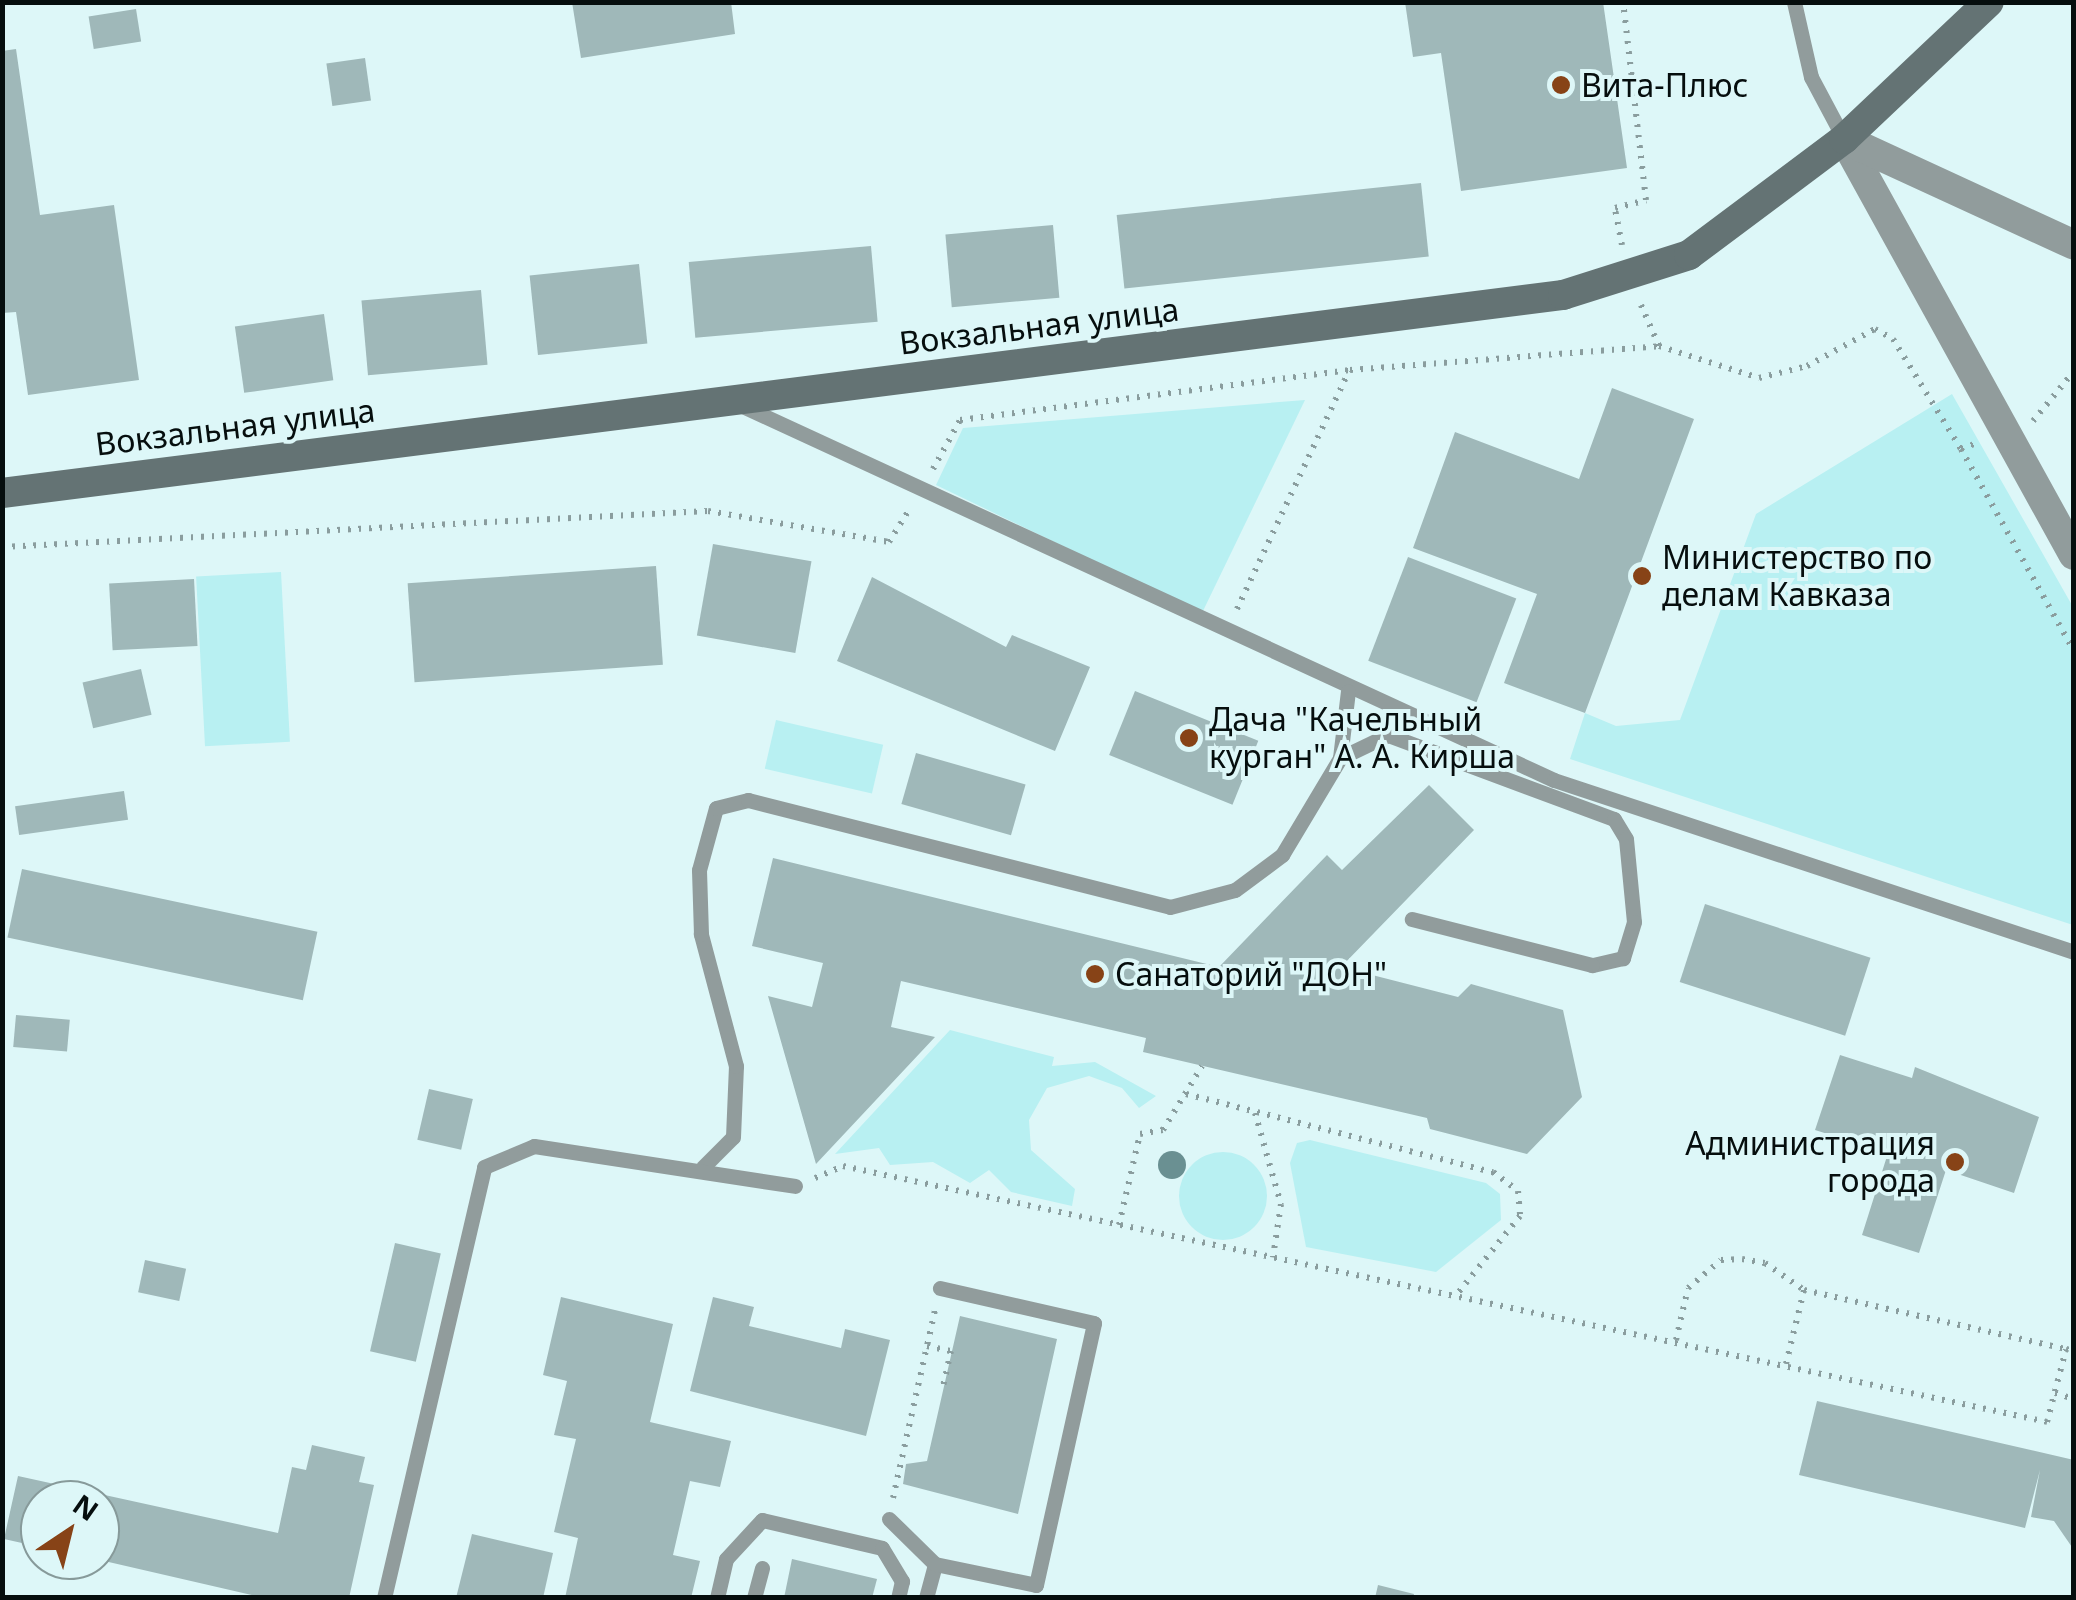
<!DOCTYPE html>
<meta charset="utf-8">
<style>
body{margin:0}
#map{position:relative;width:2076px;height:1600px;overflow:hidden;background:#ddf7f8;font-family:"Noto Sans",sans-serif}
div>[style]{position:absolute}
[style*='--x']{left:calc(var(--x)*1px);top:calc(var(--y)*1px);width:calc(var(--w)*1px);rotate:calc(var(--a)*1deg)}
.green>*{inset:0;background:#b8f0f2;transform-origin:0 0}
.round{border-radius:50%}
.building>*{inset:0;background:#9fb8b9;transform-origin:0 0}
.path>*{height:6px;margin-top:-3px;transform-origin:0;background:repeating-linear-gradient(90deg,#8a9d9e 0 2.5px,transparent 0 10.5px)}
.lane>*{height:15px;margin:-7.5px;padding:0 7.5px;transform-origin:7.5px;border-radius:7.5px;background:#919c9c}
.street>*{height:30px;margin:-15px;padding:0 15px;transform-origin:15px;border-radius:15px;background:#919c9c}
.secondary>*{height:30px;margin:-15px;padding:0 15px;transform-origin:15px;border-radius:15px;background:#647374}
.trees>*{width:28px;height:28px;margin:-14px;border-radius:50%;background:#6a9092}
.dots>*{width:28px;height:28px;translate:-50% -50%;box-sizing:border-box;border:5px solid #ddf7f8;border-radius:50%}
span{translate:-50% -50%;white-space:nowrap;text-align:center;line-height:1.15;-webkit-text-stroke:8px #ddf7f8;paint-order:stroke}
.poi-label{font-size:32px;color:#060e0e}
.left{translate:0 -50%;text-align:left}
.right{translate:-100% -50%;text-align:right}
.street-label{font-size:32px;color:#060e0e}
.frame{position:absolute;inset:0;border:5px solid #060e0e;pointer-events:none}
.north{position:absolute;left:20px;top:1480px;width:100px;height:100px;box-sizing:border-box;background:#ddf7f8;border:2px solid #879a9a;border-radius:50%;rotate:35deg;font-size:28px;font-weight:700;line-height:40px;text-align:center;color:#060e0e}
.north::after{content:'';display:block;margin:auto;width:35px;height:45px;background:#874317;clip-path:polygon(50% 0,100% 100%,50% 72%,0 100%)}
</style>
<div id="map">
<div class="green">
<div style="clip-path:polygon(1952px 394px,2073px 607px,2073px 925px,1570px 759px,1585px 713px,1616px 726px,1680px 720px,1756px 514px)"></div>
<div style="clip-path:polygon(1305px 400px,1202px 613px,936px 485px,963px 428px)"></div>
<div style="left:281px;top:572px;width:170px;height:85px;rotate:87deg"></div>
<div style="left:776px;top:720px;width:110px;height:50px;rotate:13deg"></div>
<div style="clip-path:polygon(950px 1030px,1054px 1057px,1052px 1066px,1095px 1062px,1156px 1096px,1139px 1108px,1122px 1088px,1089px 1076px,1047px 1088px,1029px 1120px,1031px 1150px,1075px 1189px,1072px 1206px,1011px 1192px,989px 1170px,970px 1183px,933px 1162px,890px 1165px,879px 1148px,835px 1154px)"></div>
<div style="clip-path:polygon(1310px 1140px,1486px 1183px,1500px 1194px,1501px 1220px,1436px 1272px,1306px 1247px,1290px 1163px,1297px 1143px)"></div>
<div class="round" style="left:1179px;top:1152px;width:88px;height:88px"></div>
</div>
<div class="building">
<div style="clip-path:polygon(572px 2px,731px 2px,735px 34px,581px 58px)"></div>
<div style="clip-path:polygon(1405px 2px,1603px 2px,1627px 168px,1461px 191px,1441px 53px,1413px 57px)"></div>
<div style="left:136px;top:9px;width:33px;height:48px;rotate:81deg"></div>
<div style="clip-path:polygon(16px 49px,40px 215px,114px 205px,139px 380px,28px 395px,16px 312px,2px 313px,2px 51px)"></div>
<div style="left:365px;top:58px;width:43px;height:39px;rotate:82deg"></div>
<div style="left:1421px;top:183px;width:74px;height:306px;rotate:84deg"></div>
<div style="left:1053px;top:225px;width:73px;height:108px;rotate:85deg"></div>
<div style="left:871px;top:246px;width:76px;height:183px;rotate:85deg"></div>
<div style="left:639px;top:264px;width:80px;height:110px;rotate:84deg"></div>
<div style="left:481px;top:290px;width:75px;height:120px;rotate:85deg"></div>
<div style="left:324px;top:314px;width:67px;height:90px;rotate:82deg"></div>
<div style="clip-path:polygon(1612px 388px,1694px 419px,1585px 713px,1504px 683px,1537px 594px,1413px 548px,1455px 432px,1579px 479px)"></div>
<div style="left:713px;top:544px;width:100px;height:93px;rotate:10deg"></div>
<div style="left:1408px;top:557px;width:116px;height:111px;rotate:21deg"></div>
<div style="left:656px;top:566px;width:99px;height:249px;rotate:86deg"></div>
<div style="clip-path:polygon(872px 577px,1006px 647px,1012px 635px,1090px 667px,1055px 751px,837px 661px)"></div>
<div style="left:194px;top:579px;width:67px;height:85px;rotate:87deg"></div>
<div style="left:141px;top:669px;width:47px;height:60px;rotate:77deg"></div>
<div style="left:1135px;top:691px;width:133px;height:69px;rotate:22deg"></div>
<div style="left:916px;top:753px;width:114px;height:53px;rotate:16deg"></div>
<div style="clip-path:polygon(1429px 785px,1474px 830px,1341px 967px,1458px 997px,1471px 984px,1563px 1010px,1582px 1097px,1527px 1154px,1430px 1129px,1427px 1118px,1143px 1052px,1146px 1038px,901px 981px,891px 1027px,935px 1037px,816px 1164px,768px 996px,812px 1007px,823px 963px,752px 946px,773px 858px,1219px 967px,1327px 855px,1342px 870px)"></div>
<div style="left:124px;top:791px;width:29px;height:110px;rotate:82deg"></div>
<div style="left:22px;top:869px;width:302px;height:70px;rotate:12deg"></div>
<div style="left:1705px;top:904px;width:174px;height:82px;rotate:18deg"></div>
<div style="left:16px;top:1015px;width:54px;height:32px;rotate:5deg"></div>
<div style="clip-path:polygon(1840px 1055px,1912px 1078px,1915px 1067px,2039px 1117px,2014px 1193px,1946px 1170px,1919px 1253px,1862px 1235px,1888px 1153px,1815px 1130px)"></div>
<div style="left:429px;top:1089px;width:45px;height:52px;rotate:13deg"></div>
<div style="left:395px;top:1243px;width:47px;height:111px;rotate:13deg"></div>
<div style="left:145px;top:1260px;width:42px;height:33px;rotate:12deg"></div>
<div style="clip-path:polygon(561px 1297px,673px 1324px,650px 1422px,731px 1441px,720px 1487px,690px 1481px,673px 1555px,700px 1561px,691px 1598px,565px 1598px,578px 1538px,554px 1532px,576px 1439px,554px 1435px,567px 1381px,543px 1375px)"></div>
<div style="clip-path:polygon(713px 1297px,754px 1307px,749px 1326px,841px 1348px,845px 1329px,890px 1340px,866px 1436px,690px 1391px)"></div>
<div style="clip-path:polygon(960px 1316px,1057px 1339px,1018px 1514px,903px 1484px,906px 1464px,927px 1461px)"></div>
<div style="clip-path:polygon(1817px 1401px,2074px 1460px,2074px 1550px,2054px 1521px,2031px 1517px,2040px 1470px,2025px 1528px,1799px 1475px)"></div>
<div style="clip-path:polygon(312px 1445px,365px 1457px,359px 1482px,374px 1485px,349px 1598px,265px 1598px,100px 1560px,100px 1500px,40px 1500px,40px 1547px,4px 1539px,18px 1476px,278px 1533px,292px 1467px,306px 1470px)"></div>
<div style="clip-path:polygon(472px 1534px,553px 1553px,543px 1598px,456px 1598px)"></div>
<div style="clip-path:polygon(792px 1559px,877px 1579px,872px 1598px,784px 1598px)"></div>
<div style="clip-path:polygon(1378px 1585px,1414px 1594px,1413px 1598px,1375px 1598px)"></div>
</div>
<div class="path">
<div style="--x:1622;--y:245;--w:38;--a:-101"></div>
<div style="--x:1615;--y:208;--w:32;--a:-14"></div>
<div style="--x:1646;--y:200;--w:199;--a:-96.6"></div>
<div style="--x:1641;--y:305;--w:45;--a:66.3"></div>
<div style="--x:1659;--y:346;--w:105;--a:17.7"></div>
<div style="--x:1759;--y:378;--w:49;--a:-14"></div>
<div style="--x:1807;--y:366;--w:77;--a:-28.6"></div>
<div style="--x:1875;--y:329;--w:21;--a:29"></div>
<div style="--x:1893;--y:339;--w:129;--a:58.3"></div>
<div style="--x:1961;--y:449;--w:19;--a:-21"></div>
<div style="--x:2033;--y:421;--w:65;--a:-50.6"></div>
<div style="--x:1961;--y:449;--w:231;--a:60.8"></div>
<div style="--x:933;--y:469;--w:56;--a:-61.1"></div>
<div style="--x:960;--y:420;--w:393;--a:-7.3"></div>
<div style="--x:1350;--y:370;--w:310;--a:-4.4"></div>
<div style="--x:2;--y:547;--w:707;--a:-2.92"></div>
<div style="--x:708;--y:511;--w:184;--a:9.7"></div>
<div style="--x:889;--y:542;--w:38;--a:-58"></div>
<div style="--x:1237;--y:609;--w:263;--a:-64.8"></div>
<div style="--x:1186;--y:1094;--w:317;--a:14.3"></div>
<div style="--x:1493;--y:1172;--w:31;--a:37"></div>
<div style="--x:1518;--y:1191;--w:25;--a:85"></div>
<div style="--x:1520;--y:1216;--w:100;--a:128.9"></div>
<div style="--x:1255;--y:1113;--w:95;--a:74.1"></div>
<div style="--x:1281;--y:1204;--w:54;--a:98.6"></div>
<div style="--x:815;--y:1178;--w:30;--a:-23"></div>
<div style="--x:843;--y:1166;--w:1231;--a:12"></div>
<div style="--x:2047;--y:1422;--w:75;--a:-75.4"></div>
<div style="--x:2066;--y:1349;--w:8;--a:14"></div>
<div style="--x:1119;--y:1225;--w:93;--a:-77"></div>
<div style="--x:1140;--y:1134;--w:23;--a:-10"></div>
<div style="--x:1163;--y:1130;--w:75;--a:-58.6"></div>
<div style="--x:1676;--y:1340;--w:53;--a:-77"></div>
<div style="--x:1688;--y:1288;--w:43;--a:-40.3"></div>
<div style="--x:1721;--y:1260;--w:21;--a:-3"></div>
<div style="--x:1742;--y:1259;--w:23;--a:10"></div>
<div style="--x:1765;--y:1263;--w:47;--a:34.7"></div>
<div style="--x:1804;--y:1290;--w:269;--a:12.7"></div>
<div style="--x:927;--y:1346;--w:25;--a:12"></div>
<div style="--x:951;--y:1351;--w:41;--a:102.7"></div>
<div style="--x:1786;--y:1364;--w:76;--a:-76.3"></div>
<div style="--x:2055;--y:1393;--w:20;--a:18"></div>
<div style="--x:893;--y:1498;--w:193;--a:-77.4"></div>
</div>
<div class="lane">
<div style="--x:1794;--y:2;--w:77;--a:77.2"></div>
<div style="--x:1811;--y:77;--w:70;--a:62"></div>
<div style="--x:738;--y:404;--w:898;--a:24.74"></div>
<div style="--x:1554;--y:780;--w:548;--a:18.3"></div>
<div style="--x:1340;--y:758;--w:53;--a:-25.6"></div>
<div style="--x:1388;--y:735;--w:241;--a:20.4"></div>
<div style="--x:1614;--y:819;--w:23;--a:59"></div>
<div style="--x:1626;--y:839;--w:83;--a:84.5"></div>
<div style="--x:1634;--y:922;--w:38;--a:107"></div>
<div style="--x:1623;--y:958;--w:32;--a:167"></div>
<div style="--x:1592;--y:965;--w:186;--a:-165.7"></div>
<div style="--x:703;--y:1167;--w:42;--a:-45"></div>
<div style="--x:733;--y:1137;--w:71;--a:-87.6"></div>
<div style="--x:736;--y:1066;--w:137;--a:-104.9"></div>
<div style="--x:701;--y:934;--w:64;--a:-91.8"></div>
<div style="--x:699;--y:870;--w:64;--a:-74.7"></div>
<div style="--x:716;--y:808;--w:33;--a:-14"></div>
<div style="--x:748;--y:800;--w:435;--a:14.2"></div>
<div style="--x:1170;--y:907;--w:67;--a:-14.7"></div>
<div style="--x:1235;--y:890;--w:59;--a:-36.7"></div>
<div style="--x:1282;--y:855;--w:113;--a:-59.1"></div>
<div style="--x:1340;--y:758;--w:67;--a:-83.2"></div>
<div style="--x:889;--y:1519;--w:64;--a:44.4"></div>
<div style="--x:384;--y:1598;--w:442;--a:-76.9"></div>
<div style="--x:484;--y:1167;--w:54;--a:-22.8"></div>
<div style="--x:534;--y:1146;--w:264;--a:8.7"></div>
<div style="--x:717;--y:1598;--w:40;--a:-77"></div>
<div style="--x:726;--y:1559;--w:53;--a:-47.3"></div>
<div style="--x:762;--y:1520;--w:123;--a:13.1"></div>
<div style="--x:882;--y:1548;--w:39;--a:59"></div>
<div style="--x:902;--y:1581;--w:17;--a:103"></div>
<div style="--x:754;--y:1598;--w:31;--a:-75"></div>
<div style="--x:926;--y:1598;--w:35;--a:-75"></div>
<div style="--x:935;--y:1564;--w:103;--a:11.7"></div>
<div style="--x:1036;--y:1585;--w:268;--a:-77.5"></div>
<div style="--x:1094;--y:1323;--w:158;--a:-167.2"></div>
</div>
<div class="street">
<div style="--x:1844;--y:139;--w:475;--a:61.1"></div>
<div style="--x:1844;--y:139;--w:253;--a:24.7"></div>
</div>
<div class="secondary">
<div style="--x:2;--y:493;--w:1574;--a:-7.23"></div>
<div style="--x:1563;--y:295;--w:132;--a:-17.6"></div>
<div style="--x:1689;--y:255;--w:194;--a:-36.8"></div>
<div style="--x:1844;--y:139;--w:199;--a:-43.4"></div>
</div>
<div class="trees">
<div style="left:1172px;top:1165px"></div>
</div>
<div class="dots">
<div style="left:1561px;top:85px;background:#874317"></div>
<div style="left:1642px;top:576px;background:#874317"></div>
<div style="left:1189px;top:738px;background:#874317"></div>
<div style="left:1095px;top:974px;background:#874317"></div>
<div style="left:1955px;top:1162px;background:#874317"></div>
</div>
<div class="poi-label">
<span class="left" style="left:1581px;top:85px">Вита-Плюс</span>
<span class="left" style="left:1662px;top:576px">Министерство по<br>делам Кавказа</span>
<span class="left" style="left:1209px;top:738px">Дача "Качельный<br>курган" А. А. Кирша</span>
<span class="left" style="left:1115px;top:974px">Санаторий "ДОН"</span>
<span class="right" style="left:1935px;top:1162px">Администрация<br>города</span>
</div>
<div class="street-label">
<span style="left:1039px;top:326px;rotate:-7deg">Вокзальная улица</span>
<span style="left:235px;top:427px;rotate:-7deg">Вокзальная улица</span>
</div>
<div class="frame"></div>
<div class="north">N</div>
</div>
